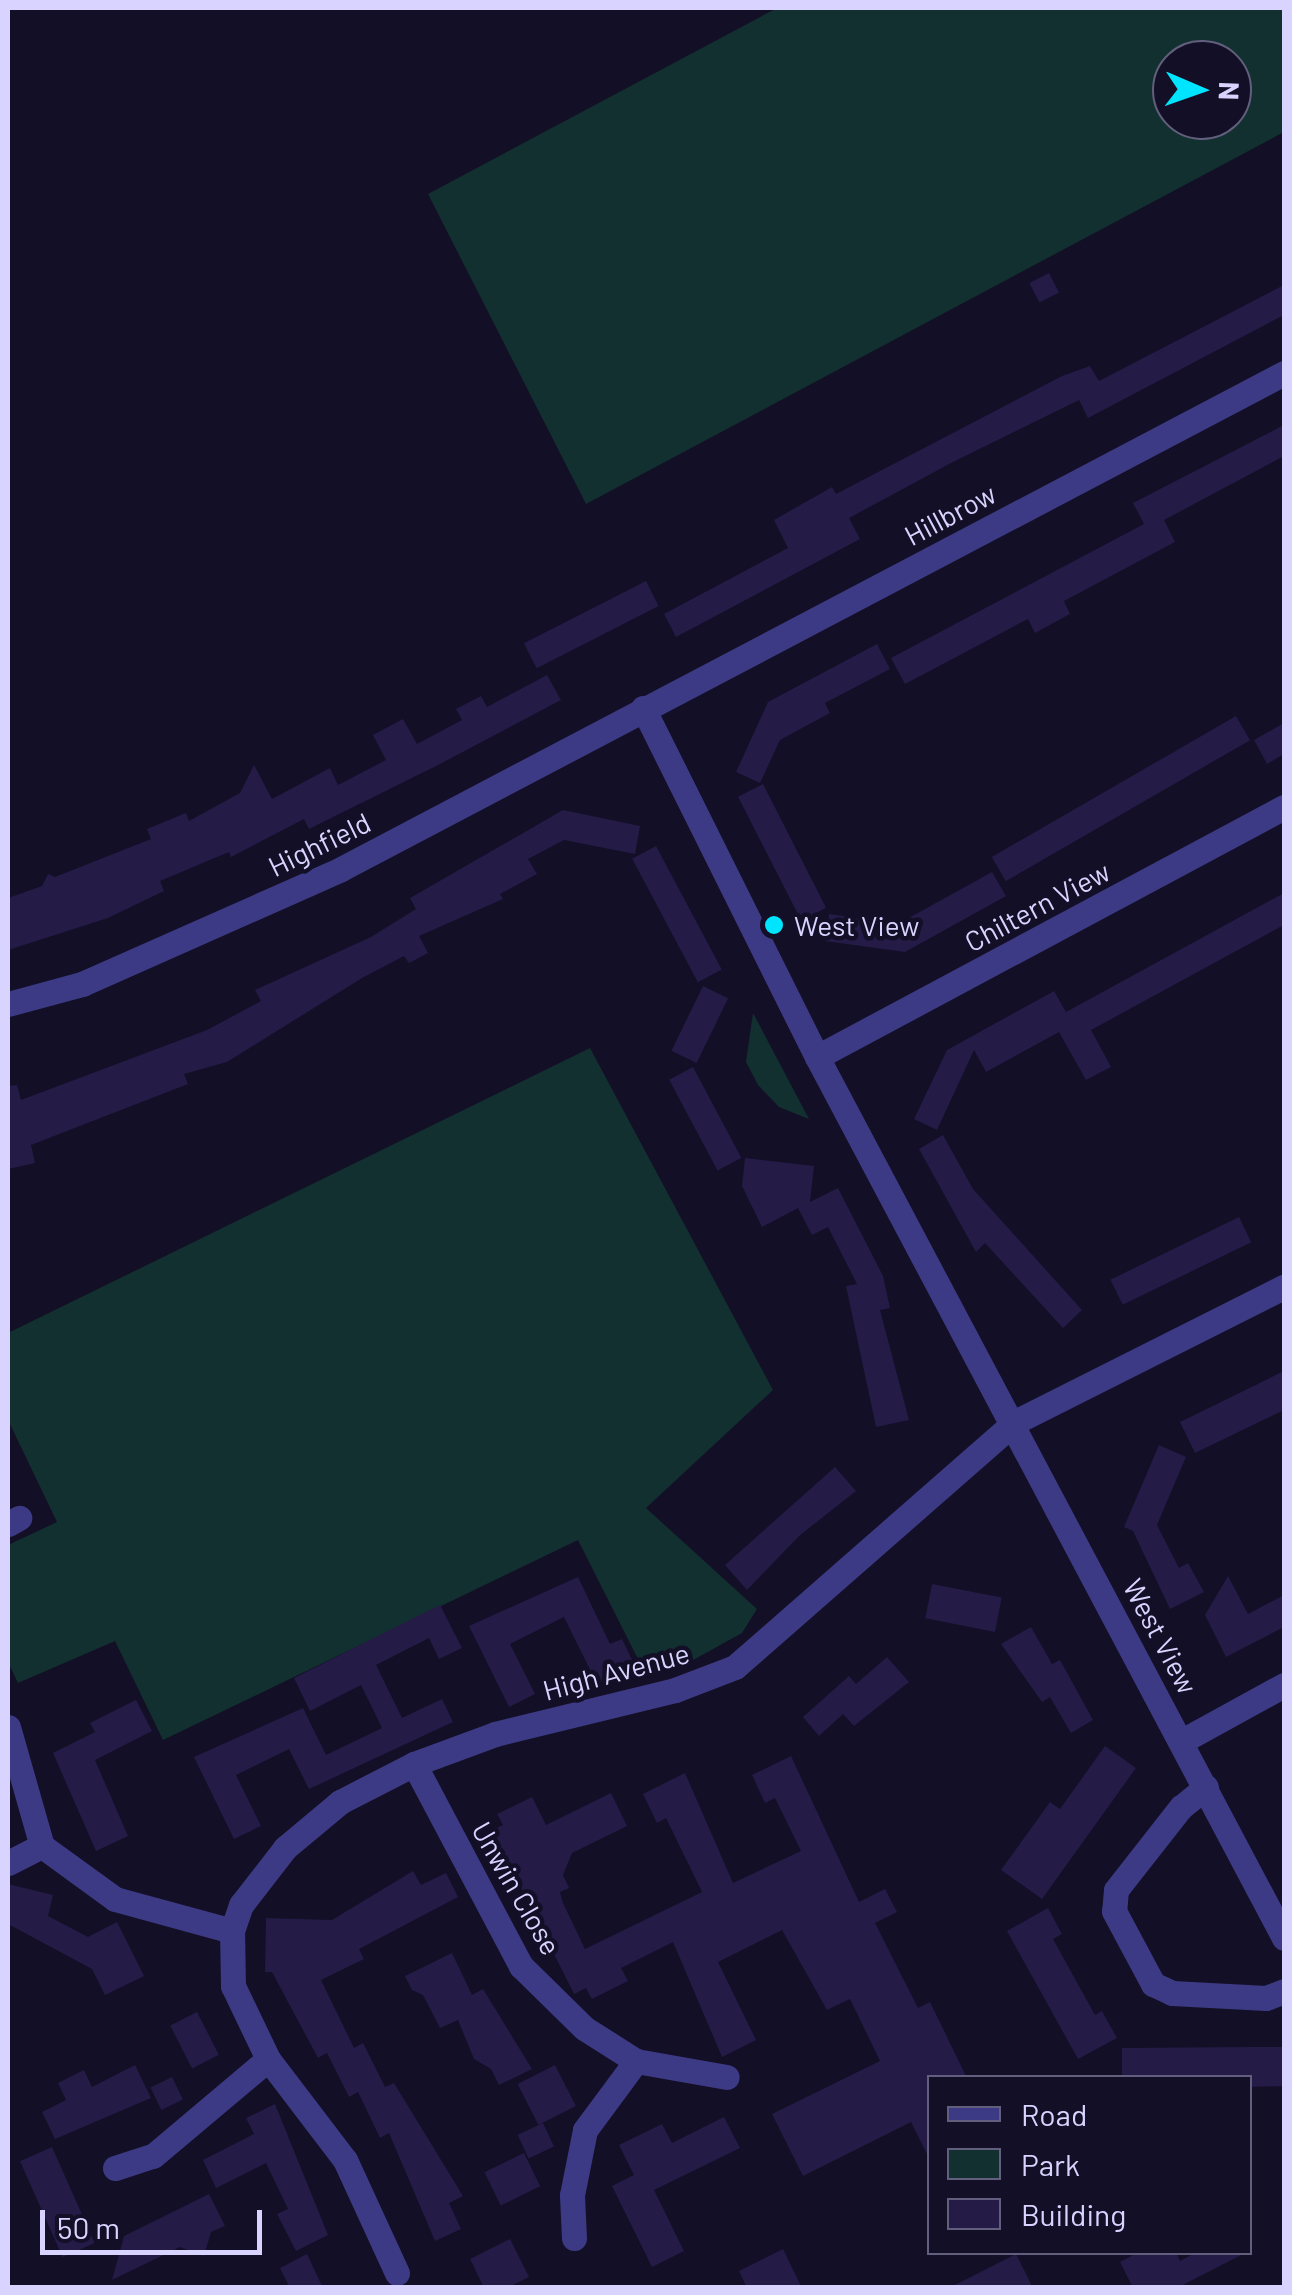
<!DOCTYPE html>
<style>
body{margin:0}
#map{position:relative;width:1292px;height:2295px;overflow:hidden;background:#130f26;font-family:Barlow,sans-serif}
div>[style]{position:absolute}
[style*='--x']{left:calc(var(--x)*1px);top:calc(var(--y)*1px);width:calc(var(--w)*1px);rotate:calc(var(--a)*1deg)}
.green>*{inset:0;background:#12302f}
.building>*{inset:0;background:#241b47;transform-origin:0 0}
.street>*{height:25px;margin:-12.5px;padding:0 12.5px;transform-origin:12.5px;border-radius:12.5px;background:#3d3a85}
.dots>*{width:28px;height:28px;translate:-50% -50%;box-sizing:border-box;border:5px solid #130f26;border-radius:50%}
span{translate:-50% -50%;white-space:nowrap;text-align:center;line-height:1.15;-webkit-text-stroke:9px #130f26;paint-order:stroke}
.street-label{font-size:28px;color:#d9d4ff}
.poi-label{font-size:28px;color:#d9d4ff}
.left{translate:0 -50%;text-align:left}
.frame{position:absolute;inset:0;border:10px solid #d9d4ff;pointer-events:none}
.legend{position:absolute;left:927px;top:2075px;width:325px;height:180px;box-sizing:border-box;background:#130f26;border:2px solid #625e7d;margin:0;padding:12px 18px;list-style:none;font-size:30px;color:#d9d4ff}
.legend li{display:flex;align-items:center;gap:20px;height:50px}
.legend b{width:50px;border:2px solid #625e7d}
.north{position:absolute;left:1152px;top:40px;width:100px;height:100px;box-sizing:border-box;background:#130f26;border:2px solid #625e7d;border-radius:50%;rotate:92deg;font-size:28px;font-weight:700;line-height:40px;text-align:center;color:#d9d4ff}
.north::after{content:'';display:block;margin:auto;width:35px;height:45px;background:#00e5ff;clip-path:polygon(50% 0,100% 100%,50% 72%,0 100%)}
.scale{position:absolute;left:40px;top:2210px;width:222px;height:45px;box-sizing:border-box;border:5px solid #d9d4ff;border-top:0;padding-left:12px;font-size:30px;line-height:35px;white-space:nowrap;color:#d9d4ff;-webkit-text-stroke:8px #130f26;paint-order:stroke}
</style>
<div id="map">
<div class="green">
<div style="clip-path:polygon(evenodd,777px 8px,1284px 8px,1284px 132px,586px 504px,428px 194px,777px 8px,1172px 60px,1232px 60px,1232px 120px,1172px 120px,1172px 60px)"></div>
<div style="clip-path:polygon(753px 1013px,809px 1119px,779px 1107px,758px 1085px,746px 1062px)"></div>
<div style="clip-path:polygon(590px 1048px,773px 1390px,646px 1508px,757px 1609px,742px 1633px,686px 1664px,646px 1675px,578px 1540px,163px 1740px,115px 1641px,18px 1683px,8px 1662px,8px 1545px,57px 1522px,8px 1420px,8px 1333px)"></div>
</div>
<div class="building">
<div style="left:1049px;top:273px;width:22px;height:22px;rotate:63deg"></div>
<div style="clip-path:polygon(1284px 285px,1284px 315px,1088px 418px,1079px 400px,953px 462px,849px 518px,860px 539px,676px 637px,664px 614px,788px 548px,774px 520px,832px 487px,836px 494px,1062px 376px,1090px 366px,1099px 381px)"></div>
<div style="clip-path:polygon(1284px 425px,1284px 456px,1164px 520px,1175px 542px,1064px 601px,1070px 614px,1035px 633px,1028px 619px,905px 684px,891px 658px,1144px 524px,1133px 503px)"></div>
<div style="left:646px;top:581px;width:28px;height:137px;rotate:63deg"></div>
<div style="clip-path:polygon(877px 644px,890px 669px,825px 703px,830px 713px,780px 740px,760px 783px,736px 772px,768px 702px)"></div>
<div style="clip-path:polygon(547px 675px,561px 700px,440px 764px,309px 829px,304px 819px,231px 857px,229px 852px,160px 881px,164px 891px,108px 918px,8px 950px,8px 898px,42px 886px,48px 874px,55px 877px,151px 839px,147px 829px,186px 813px,189px 821px,240px 793px,254px 765px,272px 799px,330px 768px,338px 785px,386px 760px,373px 735px,403px 719px,417px 744px,462px 720px,456px 709px,481px 696px,487px 707px)"></div>
<div style="left:1236px;top:716px;width:28px;height:282px;rotate:60deg"></div>
<div style="clip-path:polygon(1284px 723px,1284px 754px,1267px 764px,1254px 740px)"></div>
<div style="left:763px;top:784px;width:139px;height:28px;rotate:63deg"></div>
<div style="clip-path:polygon(563px 810px,640px 826px,635px 854px,564px 840px,528px 859px,537px 874px,500px 894px,503px 899px,419px 936px,428px 953px,409px 963px,404px 956px,362px 978px,227px 1062px,184px 1074px,188px 1084px,31px 1145px,35px 1163px,8px 1169px,8px 1086px,17px 1085px,21px 1100px,207px 1030px,261px 1001px,255px 990px,371px 937px,416px 909px,410px 898px)"></div>
<div style="left:656px;top:846px;width:140px;height:27px;rotate:62deg"></div>
<div style="clip-path:polygon(992px 872px,1006px 896px,905px 952px,825px 941px,829px 914px,898px 924px)"></div>
<div style="clip-path:polygon(1284px 893px,1284px 925px,1091px 1030px,1111px 1067px,1086px 1080px,1059px 1032px,986px 1072px,974px 1050px,937px 1130px,914px 1119px,947px 1050px,1054px 991px,1066px 1012px)"></div>
<div style="left:703px;top:986px;width:28px;height:72px;rotate:26deg"></div>
<div style="left:693px;top:1067px;width:103px;height:27px;rotate:62deg"></div>
<div style="clip-path:polygon(943px 1135px,973px 1189px,1082px 1310px,1063px 1328px,985px 1243px,976px 1252px,919px 1149px)"></div>
<div style="clip-path:polygon(745px 1158px,814px 1166px,810px 1202px,838px 1188px,883px 1276px,890px 1308px,880px 1310px,909px 1420px,876px 1427px,846px 1286px,857px 1284px,828px 1227px,812px 1235px,798px 1208px,762px 1227px,742px 1186px)"></div>
<div style="left:1239px;top:1217px;width:28px;height:143px;rotate:64deg"></div>
<div style="clip-path:polygon(1284px 1371px,1284px 1410px,1195px 1453px,1180px 1422px)"></div>
<div style="clip-path:polygon(1159px 1445px,1186px 1457px,1157px 1525px,1179px 1568px,1188px 1563px,1204px 1592px,1170px 1609px,1133px 1531px,1124px 1527px)"></div>
<div style="clip-path:polygon(835px 1467px,856px 1491px,799px 1536px,747px 1590px,725px 1565px)"></div>
<div style="clip-path:polygon(1228px 1576px,1248px 1614px,1284px 1595px,1284px 1627px,1226px 1657px,1205px 1615px)"></div>
<div style="clip-path:polygon(578px 1577px,610px 1644px,622px 1639px,635px 1666px,597px 1684px,564px 1617px,510px 1644px,535px 1694px,509px 1707px,469px 1626px)"></div>
<div style="left:932px;top:1584px;width:71px;height:35px;rotate:11deg"></div>
<div style="clip-path:polygon(440px 1605px,462px 1648px,439px 1659px,429px 1638px,376px 1665px,402px 1718px,442px 1699px,453px 1722px,309px 1789px,289px 1749px,236px 1775px,261px 1826px,234px 1839px,194px 1757px,303px 1708px,326px 1755px,382px 1728px,361px 1685px,310px 1711px,294px 1678px)"></div>
<div style="clip-path:polygon(1031px 1627px,1052px 1664px,1060px 1660px,1093px 1720px,1071px 1733px,1050px 1697px,1042px 1702px,1001px 1644px)"></div>
<div style="clip-path:polygon(887px 1657px,909px 1682px,854px 1726px,843px 1714px,819px 1736px,803px 1717px,849px 1676px,856px 1684px)"></div>
<div style="clip-path:polygon(136px 1700px,152px 1731px,95px 1760px,128px 1836px,96px 1851px,53px 1753px,95px 1732px,90px 1723px)"></div>
<div style="clip-path:polygon(1105px 1746px,1136px 1768px,1042px 1899px,1001px 1870px,1050px 1802px,1060px 1809px)"></div>
<div style="clip-path:polygon(791px 1756px,859px 1902px,885px 1889px,897px 1912px,875px 1923px,918px 2008px,930px 2002px,967px 2078px,930px 2078px,930px 2160px,911px 2122px,803px 2176px,772px 2114px,880px 2061px,850px 1999px,827px 2010px,782px 1930px,718px 1962px,756px 2040px,722px 2057px,673px 1942px,621px 1968px,628px 1981px,592px 1999px,586px 1988px,574px 1994px,492px 1830px,503px 1825px,497px 1814px,532px 1797px,546px 1825px,611px 1793px,627px 1826px,572px 1853px,563px 1875px,569px 1888px,560px 1892px,563px 1903px,585px 1949px,702px 1892px,666px 1818px,657px 1823px,643px 1794px,685px 1773px,733px 1883px,801px 1851px,775px 1798px,765px 1803px,752px 1775px)"></div>
<div style="clip-path:polygon(413px 1871px,421px 1885px,446px 1873px,458px 1897px,359px 1949px,364px 1959px,321px 1980px,354px 2048px,363px 2043px,385px 2087px,394px 2083px,463px 2196px,449px 2203px,461px 2229px,435px 2241px,389px 2133px,380px 2138px,358px 2092px,349px 2097px,327px 2053px,318px 2058px,272px 1972px,265px 1972px,266px 1918px,332px 1920px)"></div>
<div style="clip-path:polygon(8px 1884px,53px 1895px,48px 1916px,88px 1937px,117px 1922px,144px 1976px,105px 1995px,92px 1969px,8px 1924px)"></div>
<div style="clip-path:polygon(1048px 1908px,1062px 1934px,1053px 1939px,1095px 2015px,1102px 2011px,1117px 2038px,1078px 2059px,1007px 1931px)"></div>
<div style="clip-path:polygon(452px 1953px,472px 1995px,483px 1989px,532px 2069px,499px 2085px,491px 2069px,474px 2059px,458px 2020px,440px 2028px,423px 1995px,412px 1990px,405px 1976px)"></div>
<div style="left:197px;top:2012px;width:48px;height:30px;rotate:63deg"></div>
<div style="clip-path:polygon(1250px 2047px,1283px 2047px,1284px 2086px,1250px 2087px,1250px 2078px,1122px 2078px,1122px 2048px)"></div>
<div style="clip-path:polygon(135px 2065px,151px 2098px,55px 2139px,42px 2112px,66px 2100px,58px 2083px,84px 2070px,92px 2087px)"></div>
<div style="left:555px;top:2065px;width:46px;height:42px;rotate:63deg"></div>
<div style="left:172px;top:2077px;width:25px;height:24px;rotate:64deg"></div>
<div style="clip-path:polygon(275px 2104px,328px 2235px,296px 2251px,277px 2214px,288px 2209px,266px 2163px,216px 2188px,203px 2160px,254px 2134px,246px 2118px)"></div>
<div style="clip-path:polygon(724px 2117px,740px 2148px,654px 2190px,684px 2251px,652px 2267px,612px 2186px,634px 2175px,619px 2145px,662px 2124px,672px 2143px)"></div>
<div style="left:543px;top:2123px;width:26px;height:28px;rotate:65deg"></div>
<div style="left:52px;top:2147px;width:105px;height:35px;rotate:66deg"></div>
<div style="left:524px;top:2153px;width:37px;height:44px;rotate:64deg"></div>
<div style="clip-path:polygon(209px 2194px,225px 2226px,211px 2232px,204px 2256px,180px 2247px,112px 2280px,124px 2236px)"></div>
<div style="clip-path:polygon(510px 2239px,529px 2277px,507px 2288px,484px 2288px,470px 2259px)"></div>
<div style="clip-path:polygon(783px 2249px,802px 2288px,747px 2288px,739px 2271px)"></div>
<div style="clip-path:polygon(1139px 2252px,1176px 2252px,1180px 2261px,1197px 2252px,1247px 2252px,1177px 2288px,1133px 2288px,1120px 2262px)"></div>
<div style="clip-path:polygon(307px 2254px,323px 2288px,290px 2288px,280px 2268px)"></div>
<div style="clip-path:polygon(1016px 2254px,1033px 2288px,949px 2288px)"></div>
</div>
<div class="street">
<div style="--x:643;--y:708;--w:390;--a:63.5"></div>
<div style="--x:817;--y:1057;--w:997;--a:62.07"></div>
<div style="--x:8;--y:1004;--w:77;--a:-15.1"></div>
<div style="--x:82;--y:984;--w:283;--a:-23.9"></div>
<div style="--x:341;--y:869;--w:1065;--a:-27.74"></div>
<div style="--x:817;--y:1057;--w:530;--a:-28.16"></div>
<div style="--x:8;--y:1524;--w:13;--a:-29"></div>
<div style="--x:8;--y:1727;--w:124;--a:74.1"></div>
<div style="--x:42;--y:1846;--w:90;--a:36"></div>
<div style="--x:115;--y:1899;--w:121;--a:15.3"></div>
<div style="--x:1182;--y:1741;--w:116;--a:-28.8"></div>
<div style="--x:414;--y:1764;--w:229;--a:62.1"></div>
<div style="--x:521;--y:1966;--w:88;--a:44.5"></div>
<div style="--x:584;--y:2028;--w:62;--a:32.4"></div>
<div style="--x:636;--y:2061;--w:92;--a:10"></div>
<div style="--x:1206;--y:1787;--w:32;--a:141"></div>
<div style="--x:1181;--y:1807;--w:105;--a:128.1"></div>
<div style="--x:1116;--y:1890;--w:21;--a:95"></div>
<div style="--x:1114;--y:1911;--w:83;--a:61.9"></div>
<div style="--x:1153;--y:1984;--w:21;--a:25"></div>
<div style="--x:1172;--y:1993;--w:94;--a:3"></div>
<div style="--x:1266;--y:1998;--w:19;--a:-21"></div>
<div style="--x:8;--y:1863;--w:38;--a:-27"></div>
<div style="--x:115;--y:2168;--w:40;--a:-18"></div>
<div style="--x:153;--y:2156;--w:150;--a:-40.1"></div>
<div style="--x:574;--y:2238;--w:43;--a:-92.7"></div>
<div style="--x:572;--y:2195;--w:66;--a:-78.7"></div>
<div style="--x:585;--y:2130;--w:86;--a:-53.5"></div>
<div style="--x:397;--y:2273;--w:124;--a:-114.7"></div>
<div style="--x:345;--y:2160;--w:127;--a:-127.3"></div>
<div style="--x:268;--y:2059;--w:81;--a:-115.6"></div>
<div style="--x:233;--y:1986;--w:55;--a:-91"></div>
<div style="--x:232;--y:1931;--w:28;--a:-71"></div>
<div style="--x:241;--y:1905;--w:72;--a:-52.3"></div>
<div style="--x:285;--y:1848;--w:72;--a:-39.9"></div>
<div style="--x:340;--y:1802;--w:83;--a:-27.2"></div>
<div style="--x:414;--y:1764;--w:86;--a:-20.3"></div>
<div style="--x:495;--y:1734;--w:185;--a:-13.7"></div>
<div style="--x:675;--y:1690;--w:64;--a:-21"></div>
<div style="--x:735;--y:1667;--w:372;--a:-41.2"></div>
<div style="--x:1015;--y:1422;--w:301;--a:-26.7"></div>
</div>
<div class="dots">
<div style="left:774px;top:925px;background:#00e5ff"></div>
</div>
<div class="street-label">
<span style="left:950px;top:514px;rotate:-28deg">Hillbrow</span>
<span style="left:319px;top:844px;rotate:-26deg">Highfield</span>
<span style="left:1037px;top:906px;rotate:-28deg">Chiltern View</span>
<span style="left:1161px;top:1636px;rotate:62deg">West View</span>
<span style="left:616px;top:1671px;rotate:-15deg">High Avenue</span>
<span style="left:517px;top:1888px;rotate:60deg">Unwin Close</span>
</div>
<div class="poi-label">
<span class="left" style="left:794px;top:925px">West View</span>
</div>
<div class="frame"></div>
<ul class="legend">
<li><b style="height:12px;background:#3d3a85"></b>Road</li>
<li><b style="height:28px;background:#12302f"></b>Park</li>
<li><b style="height:28px;background:#241b47"></b>Building</li>
</ul>
<div class="north">N</div>
<div class="scale">50 m</div>
</div>
